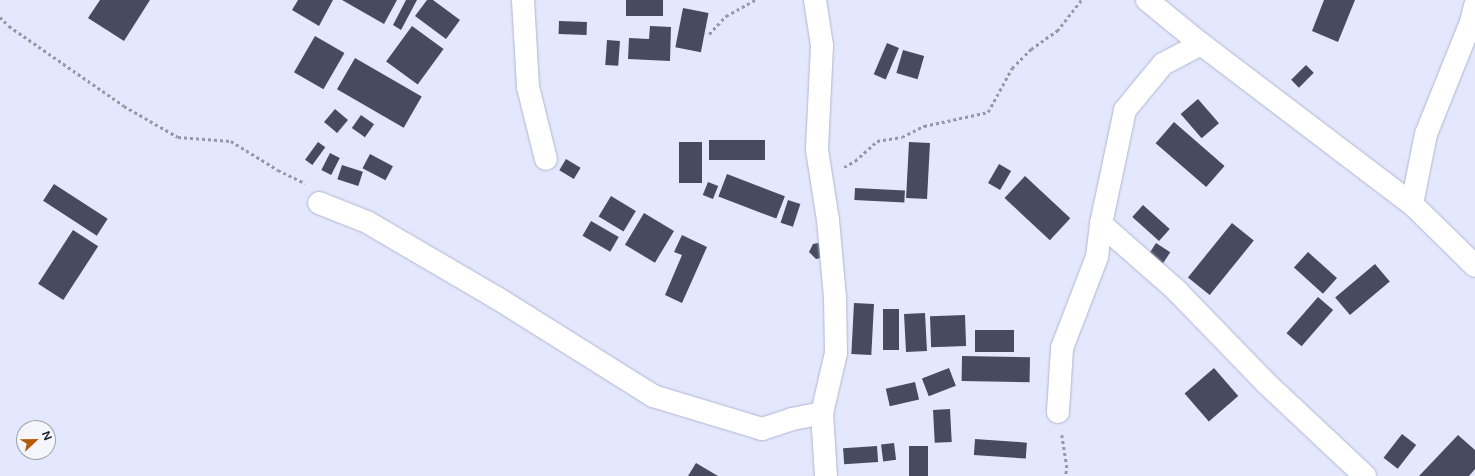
<!DOCTYPE html>
<style>
body{margin:0}
#map{position:relative;width:1475px;height:476px;overflow:hidden;background:#e4e8fe;font-family:"Varela Round",sans-serif}
div>[style]{position:absolute}
[style*='--x']{left:calc(var(--x)*1px);top:calc(var(--y)*1px);width:calc(var(--w)*1px);rotate:calc(var(--a)*1deg)}
.building>*{inset:0;background:#474b61;transform-origin:0 0}
.path>*{height:2.5px;margin-top:-1.25px;transform-origin:0;background:repeating-linear-gradient(90deg,#9498a9 0 3px,transparent 0 6px)}
.roads{filter:drop-shadow(0 0 1px #b1b5cf) drop-shadow(0 0 1px #b1b5cf)}
.minor>*{height:22px;margin:-11px;padding:0 11px;transform-origin:11px;border-radius:11px;background:#fff}
span{translate:-50% -50%;white-space:nowrap;text-align:center;line-height:1.15;-webkit-text-stroke:4px #f5f6fc;paint-order:stroke}
.north{position:absolute;left:16px;top:420px;width:40px;height:40px;box-sizing:border-box;background:#f5f6fc;border:1px solid #a0a2a9;border-radius:50%;rotate:68deg;font-size:11px;font-weight:700;line-height:16px;text-align:center;color:#21232d}
.north::after{content:'';display:block;margin:auto;width:14px;height:18px;background:#b85b08;clip-path:polygon(50% 0,100% 100%,50% 72%,0 100%)}
</style>
<div id="map">
<div class="building">
<div style="clip-path:polygon(100px 0,150px 0,124px 41px,88px 18px)"></div>
<div style="clip-path:polygon(298px 0,333px 0,319px 26px,292px 10px)"></div>
<div style="clip-path:polygon(342px 0,397px 0,384px 24px)"></div>
<div style="clip-path:polygon(406px 0,417px 0,401px 30px,393px 25px)"></div>
<div style="clip-path:polygon(427px 0,433px 0,460px 20px,446px 39px,415px 16px)"></div>
<div style="left:626px;top:0;width:37px;height:16px"></div>
<div style="clip-path:polygon(1324px 0,1355px 0,1338px 42px,1312px 31px)"></div>
<div style="left:683px;top:8px;width:26px;height:40px;rotate:11deg"></div>
<div style="left:559px;top:21px;width:28px;height:13px;rotate:2deg"></div>
<div style="left:412px;top:26px;width:39px;height:44px;rotate:36deg"></div>
<div style="clip-path:polygon(650px 26px,671px 27px,670px 61px,628px 59px,629px 38px,649px 39px)"></div>
<div style="left:315px;top:36px;width:34px;height:42px;rotate:30deg"></div>
<div style="left:607px;top:40px;width:13px;height:25px;rotate:4deg"></div>
<div style="left:887px;top:43px;width:13px;height:34px;rotate:23deg"></div>
<div style="left:903px;top:50px;width:22px;height:24px;rotate:16deg"></div>
<div style="left:355px;top:58px;width:77px;height:36px;rotate:30deg"></div>
<div style="left:1306px;top:65px;width:11px;height:21px;rotate:45deg"></div>
<div style="left:1198px;top:99px;width:32px;height:23px;rotate:49deg"></div>
<div style="left:335px;top:109px;width:17px;height:17px;rotate:40deg"></div>
<div style="left:361px;top:115px;width:16px;height:16px;rotate:35deg"></div>
<div style="left:1174px;top:122px;width:67px;height:28px;rotate:41deg"></div>
<div style="left:709px;top:140px;width:56px;height:20px"></div>
<div style="left:318px;top:142px;width:9px;height:22px;rotate:36deg"></div>
<div style="left:679px;top:142px;width:23px;height:41px"></div>
<div style="left:909px;top:142px;width:21px;height:56px;rotate:3deg"></div>
<div style="left:330px;top:153px;width:11px;height:19px;rotate:27deg"></div>
<div style="left:370px;top:154px;width:26px;height:16px;rotate:28deg"></div>
<div style="left:566px;top:159px;width:17px;height:13px;rotate:31deg"></div>
<div style="left:999px;top:164px;width:14px;height:22px;rotate:30deg"></div>
<div style="left:342px;top:165px;width:22px;height:15px;rotate:18deg"></div>
<div style="left:727px;top:174px;width:62px;height:24px;rotate:21deg"></div>
<div style="left:1025px;top:176px;width:62px;height:30px;rotate:43deg"></div>
<div style="left:708px;top:182px;width:11px;height:14px;rotate:22deg"></div>
<div style="left:54px;top:184px;width:64px;height:20px;rotate:33deg"></div>
<div style="left:855px;top:188px;width:50px;height:12px;rotate:3deg"></div>
<div style="left:611px;top:196px;width:29px;height:24px;rotate:31deg"></div>
<div style="left:788px;top:200px;width:13px;height:24px;rotate:18deg"></div>
<div style="left:1143px;top:205px;width:36px;height:16px;rotate:42deg"></div>
<div style="left:644px;top:213px;width:35px;height:37px;rotate:31deg"></div>
<div style="left:591px;top:221px;width:32px;height:17px;rotate:30deg"></div>
<div style="left:1232px;top:223px;width:28px;height:70px;rotate:39deg"></div>
<div style="left:73px;top:230px;width:30px;height:64px;rotate:33deg"></div>
<div style="clip-path:polygon(682px 235px,707px 247px,682px 303px,665px 295px,682px 255px,674px 252px)"></div>
<div style="clip-path:polygon(818px 243px,822px 245px,821px 258px,816px 259px,809px 252px,813px 244px)"></div>
<div style="left:1156px;top:243px;width:17px;height:17px;rotate:33deg"></div>
<div style="left:1308px;top:252px;width:39px;height:21px;rotate:42deg"></div>
<div style="left:1375px;top:264px;width:23px;height:52px;rotate:50deg"></div>
<div style="left:1318px;top:297px;width:20px;height:48px;rotate:41deg"></div>
<div style="left:854px;top:303px;width:20px;height:51px;rotate:3deg"></div>
<div style="left:883px;top:309px;width:16px;height:41px"></div>
<div style="left:925px;top:313px;width:38px;height:21px;rotate:87deg"></div>
<div style="left:965px;top:315px;width:31px;height:35px;rotate:88deg"></div>
<div style="left:975px;top:330px;width:39px;height:22px"></div>
<div style="left:962px;top:356px;width:68px;height:25px;rotate:1deg"></div>
<div style="left:949px;top:368px;width:19px;height:29px;rotate:69deg"></div>
<div style="left:1214px;top:368px;width:37px;height:39px;rotate:49deg"></div>
<div style="left:915px;top:382px;width:18px;height:30px;rotate:77deg"></div>
<div style="left:950px;top:409px;width:33px;height:17px;rotate:87deg"></div>
<div style="left:1402px;top:434px;width:18px;height:30px;rotate:38deg"></div>
<div style="clip-path:polygon(1458px 435px,1475px 450px,1475px 469px,1469px 476px,1419px 476px)"></div>
<div style="left:975px;top:439px;width:52px;height:16px;rotate:4deg"></div>
<div style="left:894px;top:443px;width:17px;height:13px;rotate:83deg"></div>
<div style="left:877px;top:446px;width:16px;height:34px;rotate:86deg"></div>
<div style="left:909px;top:446px;width:19px;height:30px"></div>
<div style="clip-path:polygon(696px 463px,718px 476px,688px 476px)"></div>
</div>
<div class="path">
<div style="--x:0;--y:17;--w:13;--a:45"></div>
<div style="--x:9;--y:26;--w:140;--a:34.8"></div>
<div style="--x:124;--y:106;--w:62;--a:29.9"></div>
<div style="--x:178;--y:137;--w:53;--a:4.3"></div>
<div style="--x:231;--y:141;--w:55;--a:31.7"></div>
<div style="--x:278;--y:170;--w:30;--a:26"></div>
<div style="--x:709;--y:34;--w:25;--a:-47"></div>
<div style="--x:726;--y:16;--w:33;--a:-29"></div>
<div style="--x:844;--y:167;--w:13;--a:-29"></div>
<div style="--x:855;--y:161;--w:30;--a:-42"></div>
<div style="--x:877;--y:141;--w:25;--a:-9"></div>
<div style="--x:902;--y:137;--w:25;--a:-27"></div>
<div style="--x:924;--y:126;--w:66;--a:-12.3"></div>
<div style="--x:988;--y:112;--w:50;--a:-61.4"></div>
<div style="--x:1012;--y:68;--w:27;--a:-45"></div>
<div style="--x:1031;--y:49;--w:32;--a:-35"></div>
<div style="--x:1057;--y:31;--w:39;--a:-52"></div>
<div style="--x:1062;--y:435;--w:30;--a:81"></div>
<div style="--x:1067;--y:465;--w:11;--a:95"></div>
</div>
<div class="roads">
<div class="minor">
<div style="--x:523;--y:0;--w:87;--a:86.7"></div>
<div style="--x:528;--y:87;--w:74;--a:76"></div>
<div style="--x:815;--y:0;--w:47;--a:81.3"></div>
<div style="--x:822;--y:46;--w:104;--a:92.8"></div>
<div style="--x:817;--y:150;--w:71;--a:81.1"></div>
<div style="--x:828;--y:220;--w:77;--a:84.8"></div>
<div style="--x:835;--y:297;--w:56;--a:89"></div>
<div style="--x:836;--y:353;--w:62;--a:103.1"></div>
<div style="--x:822;--y:413;--w:63;--a:86.4"></div>
<div style="--x:1147;--y:0;--w:70;--a:39.2"></div>
<div style="--x:1201;--y:44;--w:265;--a:37.2"></div>
<div style="--x:1412;--y:204;--w:88;--a:44.5"></div>
<div style="--x:319;--y:203;--w:52;--a:21.6"></div>
<div style="--x:367;--y:222;--w:151;--a:30.3"></div>
<div style="--x:497;--y:298;--w:184;--a:32.1"></div>
<div style="--x:653;--y:396;--w:114;--a:16.8"></div>
<div style="--x:762;--y:429;--w:32;--a:-18"></div>
<div style="--x:792;--y:419;--w:31;--a:-11"></div>
<div style="--x:1412;--y:204;--w:71;--a:-78.7"></div>
<div style="--x:1426;--y:134;--w:121;--a:-68.1"></div>
<div style="--x:1471;--y:22;--w:16;--a:-76"></div>
<div style="--x:1101;--y:224;--w:100;--a:41.3"></div>
<div style="--x:1176;--y:290;--w:129;--a:45.9"></div>
<div style="--x:1266;--y:383;--w:136;--a:43.2"></div>
<div style="--x:1058;--y:412;--w:64;--a:-86.4"></div>
<div style="--x:1062;--y:348;--w:97;--a:-69"></div>
<div style="--x:1097;--y:257;--w:33;--a:-83"></div>
<div style="--x:1101;--y:224;--w:116;--a:-78.1"></div>
<div style="--x:1125;--y:110;--w:60;--a:-50.4"></div>
<div style="--x:1163;--y:64;--w:43;--a:-27.8"></div>
</div>
</div>
<div class="north">N</div>
</div>
